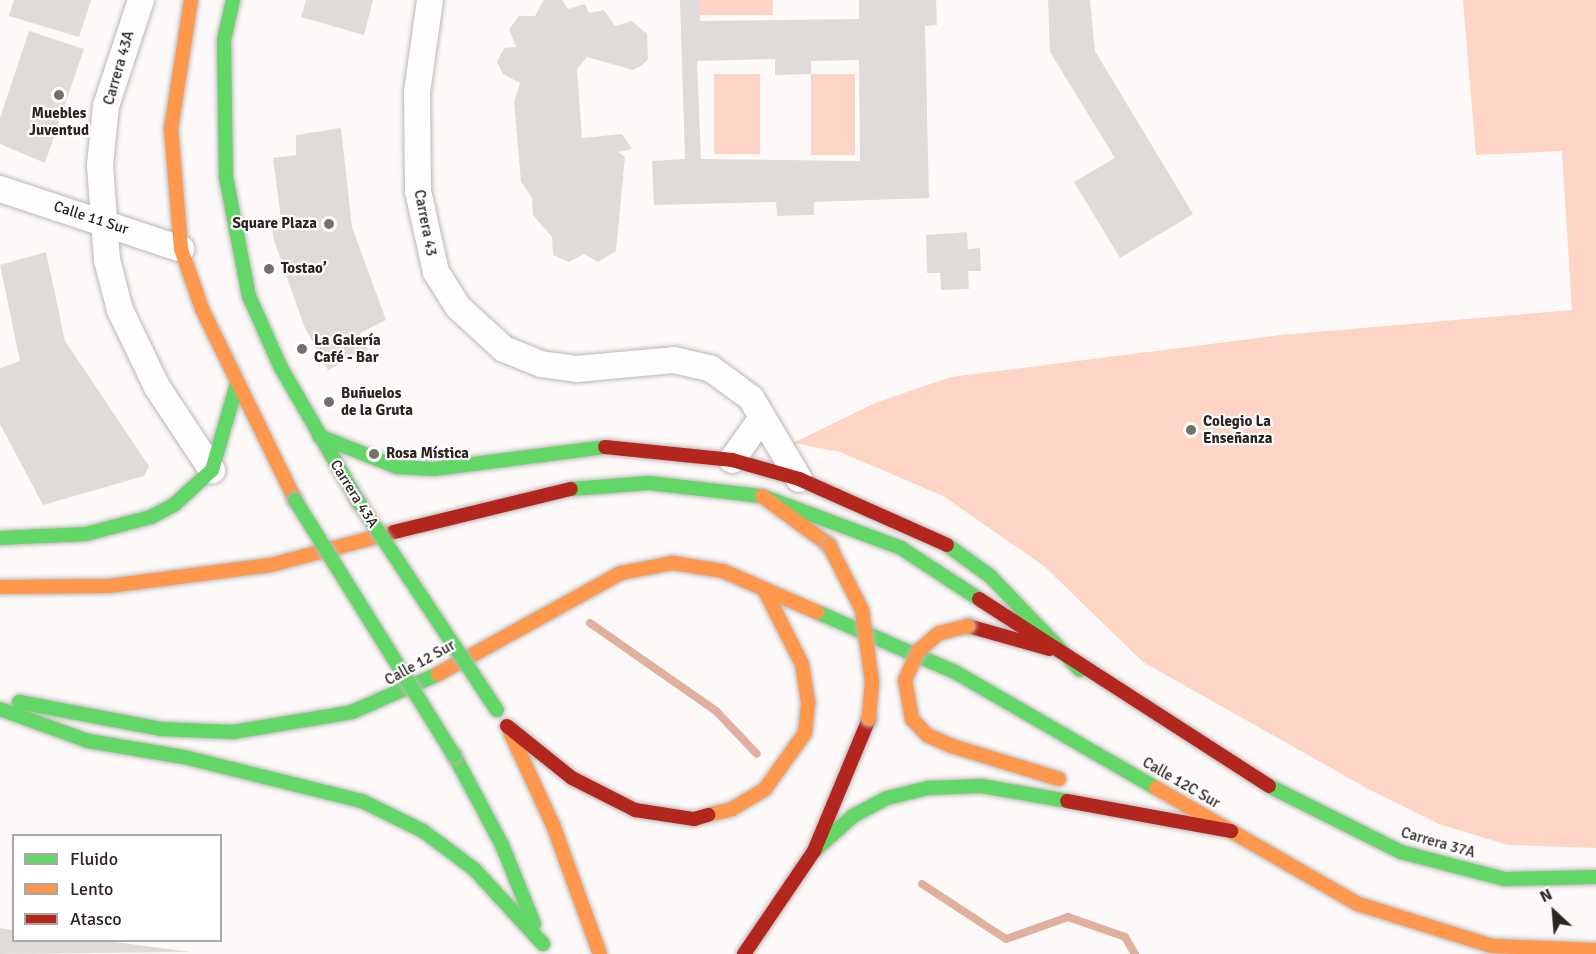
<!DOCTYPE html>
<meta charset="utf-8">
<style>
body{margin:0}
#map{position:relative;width:1596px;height:954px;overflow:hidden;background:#fcf9f8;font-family:Signika,sans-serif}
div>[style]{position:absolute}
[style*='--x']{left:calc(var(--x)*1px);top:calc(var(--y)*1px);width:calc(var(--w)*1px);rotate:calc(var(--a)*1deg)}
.green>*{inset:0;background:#fdd4c6;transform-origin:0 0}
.stream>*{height:8px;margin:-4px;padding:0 4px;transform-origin:4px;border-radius:4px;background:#e1af9e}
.building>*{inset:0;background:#e0dbd9}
.roads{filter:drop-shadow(0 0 2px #bcb7b5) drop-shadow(0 0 2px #bcb7b5)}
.street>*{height:26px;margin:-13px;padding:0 13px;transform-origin:13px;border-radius:13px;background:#fffefe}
.fast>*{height:14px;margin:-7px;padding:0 7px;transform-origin:7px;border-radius:7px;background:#63d668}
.slow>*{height:14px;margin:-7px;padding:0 7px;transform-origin:7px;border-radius:7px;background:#ff974d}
.jam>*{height:14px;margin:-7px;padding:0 7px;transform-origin:7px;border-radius:7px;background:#b3261e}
.bridges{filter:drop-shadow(0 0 2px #bcb7b5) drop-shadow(0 0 2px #bcb7b5)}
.fast-bridge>*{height:14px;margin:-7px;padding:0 7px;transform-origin:7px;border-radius:7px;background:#63d668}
.slow-bridge>*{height:14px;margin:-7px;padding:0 7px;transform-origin:7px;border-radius:7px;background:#ff974d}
.dots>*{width:16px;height:16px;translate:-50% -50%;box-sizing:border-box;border:3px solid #fff;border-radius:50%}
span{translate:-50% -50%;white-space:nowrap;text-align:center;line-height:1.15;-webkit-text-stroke:4.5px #fff;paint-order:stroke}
.street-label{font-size:15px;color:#2d2422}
.poi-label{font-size:15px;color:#2d2422;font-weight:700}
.right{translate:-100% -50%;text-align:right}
.left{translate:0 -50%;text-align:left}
.legend{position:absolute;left:12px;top:834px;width:210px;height:108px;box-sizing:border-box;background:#fff;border:2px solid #aba7a7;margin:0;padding:8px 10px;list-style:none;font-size:18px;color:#2d2422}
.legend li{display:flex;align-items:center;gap:12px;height:30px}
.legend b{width:30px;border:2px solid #aba7a7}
.north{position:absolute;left:1524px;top:882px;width:60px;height:60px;-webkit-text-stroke:4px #fff;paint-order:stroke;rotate:334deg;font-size:16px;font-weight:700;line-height:24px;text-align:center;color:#2d2422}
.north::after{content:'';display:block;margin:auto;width:21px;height:27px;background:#2d2422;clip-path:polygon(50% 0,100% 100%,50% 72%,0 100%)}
</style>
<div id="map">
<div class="green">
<div style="left:699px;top:0;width:74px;height:15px"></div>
<div style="clip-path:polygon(1463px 0,1596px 0,1596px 848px,1508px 845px,1439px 824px,1370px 790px,1143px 662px,1044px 566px,943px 496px,840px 452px,793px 443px,875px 403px,951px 377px,1281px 335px,1572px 310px,1562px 151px,1476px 155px)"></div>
<div style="left:760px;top:74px;width:80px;height:46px;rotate:90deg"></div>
<div style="left:855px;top:74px;width:81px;height:44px;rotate:90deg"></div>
</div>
<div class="stream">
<div style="--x:590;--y:623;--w:154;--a:34.9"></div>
<div style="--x:716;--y:711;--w:59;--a:46.4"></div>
<div style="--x:922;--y:884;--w:100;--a:33.2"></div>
<div style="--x:1006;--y:939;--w:66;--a:-19.5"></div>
<div style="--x:1068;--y:917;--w:60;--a:19.3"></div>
<div style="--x:1125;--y:937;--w:20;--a:60"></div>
</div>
<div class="building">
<div style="clip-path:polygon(14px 0,91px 0,79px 37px,9px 16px)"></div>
<div style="clip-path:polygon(306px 0,373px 0,364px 35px,301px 17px)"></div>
<div style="clip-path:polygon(544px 0,562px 0,568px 9px,585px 4px,589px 13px,604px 10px,615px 26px,632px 21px,647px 34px,648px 59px,641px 66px,633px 70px,587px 57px,577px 69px,582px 138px,622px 134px,632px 149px,618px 152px,625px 157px,616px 251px,598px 262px,584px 254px,569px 262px,553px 255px,552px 237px,533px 215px,532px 198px,521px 181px,514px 102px,520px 83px,503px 74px,497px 62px,504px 48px,516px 47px,509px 29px,519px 16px,535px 16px)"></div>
<div style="clip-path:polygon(evenodd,680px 0,699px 0,700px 21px,859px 19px,859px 0,936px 0,937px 25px,925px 26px,929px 198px,814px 202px,814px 215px,777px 216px,776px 202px,654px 205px,652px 161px,685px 159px,680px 0,775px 59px,775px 75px,811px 74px,811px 61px,859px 60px,860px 161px,701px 159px,697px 61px,775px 59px)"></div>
<div style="clip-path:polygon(1048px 0,1090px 0,1095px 51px,1193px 214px,1120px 258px,1074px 182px,1115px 158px,1050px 52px)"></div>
<div style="clip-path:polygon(29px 31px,84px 49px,45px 163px,0 144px,0 118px)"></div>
<div style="clip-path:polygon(341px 128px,352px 227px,386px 320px,360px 333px,368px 350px,328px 370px,304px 326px,275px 243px,270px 221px,281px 218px,273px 158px,296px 155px,296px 135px)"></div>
<div style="clip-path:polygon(967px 232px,968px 249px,980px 248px,981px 271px,968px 271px,969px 289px,941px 290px,940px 273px,927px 273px,926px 235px)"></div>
<div style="clip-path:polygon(46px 252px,65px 341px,149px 466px,144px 476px,43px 505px,0 424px,0 368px,20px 361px,0 265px)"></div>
<div style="clip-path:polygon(0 928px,14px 930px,14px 940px,100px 940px,191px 952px,0 954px)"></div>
</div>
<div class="roads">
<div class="street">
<div style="--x:141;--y:0;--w:112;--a:108.3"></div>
<div style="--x:106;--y:106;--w:59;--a:95.8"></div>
<div style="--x:100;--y:165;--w:95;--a:85.8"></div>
<div style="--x:107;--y:260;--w:52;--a:75.4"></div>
<div style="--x:120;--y:310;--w:85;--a:64.3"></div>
<div style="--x:157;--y:387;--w:100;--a:56.5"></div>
<div style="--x:430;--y:0;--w:94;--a:98"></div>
<div style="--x:417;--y:93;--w:98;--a:89.4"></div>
<div style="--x:418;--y:191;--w:83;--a:77.5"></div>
<div style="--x:436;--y:272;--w:41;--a:57.8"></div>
<div style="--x:458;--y:307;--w:62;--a:42.4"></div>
<div style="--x:504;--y:349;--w:40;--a:22"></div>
<div style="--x:541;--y:364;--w:35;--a:8"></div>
<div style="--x:576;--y:369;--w:98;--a:-5.2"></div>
<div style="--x:674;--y:360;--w:37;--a:13"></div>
<div style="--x:710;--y:368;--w:51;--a:36.2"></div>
<div style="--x:751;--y:398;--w:94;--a:59.3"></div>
<div style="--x:0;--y:189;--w:191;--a:18.3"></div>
<div style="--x:732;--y:460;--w:50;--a:-54.7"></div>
</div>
<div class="fast">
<div style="--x:233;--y:0;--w:41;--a:102.7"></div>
<div style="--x:224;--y:40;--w:137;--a:89.2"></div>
<div style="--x:226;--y:177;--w:121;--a:79.1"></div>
<div style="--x:249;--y:296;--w:77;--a:66.1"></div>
<div style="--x:280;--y:366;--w:156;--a:60"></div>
<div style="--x:319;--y:436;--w:84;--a:21.7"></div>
<div style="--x:397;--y:467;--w:37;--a:3"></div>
<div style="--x:434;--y:469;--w:172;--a:-7.3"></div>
<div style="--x:571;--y:489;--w:78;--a:-4.4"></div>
<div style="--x:649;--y:483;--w:114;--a:6.6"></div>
<div style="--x:762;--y:496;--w:148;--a:20.5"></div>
<div style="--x:901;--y:548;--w:93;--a:33.2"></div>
<div style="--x:0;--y:538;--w:86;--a:-2.7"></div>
<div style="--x:86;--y:534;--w:67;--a:-14.7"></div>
<div style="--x:151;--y:517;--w:27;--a:-28"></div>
<div style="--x:175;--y:504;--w:50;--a:-42.6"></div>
<div style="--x:212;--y:470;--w:90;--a:-73.8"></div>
<div style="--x:947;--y:545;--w:53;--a:35.8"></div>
<div style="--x:990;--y:576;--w:130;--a:46.2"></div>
<div style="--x:817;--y:612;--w:150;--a:23.5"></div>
<div style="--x:955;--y:672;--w:232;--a:30"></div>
<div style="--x:19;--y:702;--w:144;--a:10.8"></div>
<div style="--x:160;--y:729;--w:73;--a:2.4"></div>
<div style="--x:233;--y:732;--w:121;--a:-9.5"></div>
<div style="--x:352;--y:712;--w:94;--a:-23.8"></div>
<div style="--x:0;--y:709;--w:94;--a:20"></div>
<div style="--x:88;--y:741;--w:97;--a:9.5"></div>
<div style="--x:184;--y:757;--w:183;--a:13.9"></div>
<div style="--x:362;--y:801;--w:68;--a:26.2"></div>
<div style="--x:423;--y:831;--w:64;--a:36.7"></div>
<div style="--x:474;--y:869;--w:102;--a:47.4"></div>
<div style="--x:454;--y:755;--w:102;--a:61.9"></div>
<div style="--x:502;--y:845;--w:85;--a:67.9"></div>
<div style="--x:1269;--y:786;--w:148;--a:26.6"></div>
<div style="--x:1401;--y:852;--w:107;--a:14.6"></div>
<div style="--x:1505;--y:879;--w:91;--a:-1.3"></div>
<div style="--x:814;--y:851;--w:52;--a:-41.9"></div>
<div style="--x:853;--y:816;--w:38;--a:-28"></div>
<div style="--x:887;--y:798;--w:42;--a:-13.7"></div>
<div style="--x:928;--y:788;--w:54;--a:-2.1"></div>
<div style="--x:982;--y:786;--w:86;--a:10"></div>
</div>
<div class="slow">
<div style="--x:191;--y:0;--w:131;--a:98.8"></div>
<div style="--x:171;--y:129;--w:120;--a:85.2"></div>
<div style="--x:181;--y:249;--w:64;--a:70.7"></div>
<div style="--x:202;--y:309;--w:212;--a:64"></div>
<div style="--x:762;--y:496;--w:83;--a:36.2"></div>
<div style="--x:0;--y:587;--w:109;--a:-0.5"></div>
<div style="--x:109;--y:586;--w:163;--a:-7.4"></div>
<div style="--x:271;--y:565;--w:127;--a:-15"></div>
<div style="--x:438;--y:674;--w:209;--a:-28.9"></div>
<div style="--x:621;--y:573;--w:53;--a:-10.9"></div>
<div style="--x:673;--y:563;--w:51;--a:9.1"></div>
<div style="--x:723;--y:571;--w:103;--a:23.6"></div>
<div style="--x:510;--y:732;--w:102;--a:65.2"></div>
<div style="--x:553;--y:825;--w:137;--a:70"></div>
<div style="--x:1156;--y:788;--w:233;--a:29.9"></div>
<div style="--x:1358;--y:904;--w:140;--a:17.4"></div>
<div style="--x:1492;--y:946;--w:104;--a:2.2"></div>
<div style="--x:708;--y:815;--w:25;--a:-14"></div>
<div style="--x:732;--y:809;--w:39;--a:-31"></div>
<div style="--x:765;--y:789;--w:69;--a:-54.5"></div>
<div style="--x:805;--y:733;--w:31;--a:-84"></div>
<div style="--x:808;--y:702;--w:38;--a:-99"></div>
<div style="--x:802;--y:664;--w:84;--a:-116.9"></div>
</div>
<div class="jam">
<div style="--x:605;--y:447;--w:128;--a:5.8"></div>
<div style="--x:732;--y:460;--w:70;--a:15.8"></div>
<div style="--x:799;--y:479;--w:162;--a:24"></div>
<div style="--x:394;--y:532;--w:182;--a:-13.7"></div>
<div style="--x:979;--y:599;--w:345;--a:32.8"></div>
<div style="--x:968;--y:626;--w:85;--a:15.7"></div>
<div style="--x:507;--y:726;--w:83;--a:38.7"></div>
<div style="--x:572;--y:778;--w:71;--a:26.9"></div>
<div style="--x:635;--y:810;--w:60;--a:8.7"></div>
<div style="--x:694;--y:819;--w:15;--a:-16"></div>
<div style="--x:1067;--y:801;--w:167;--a:10.4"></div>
<div style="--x:744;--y:954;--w:125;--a:-55.8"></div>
<div style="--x:814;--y:851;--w:143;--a:-67.4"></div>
</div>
</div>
<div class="bridges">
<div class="fast-bridge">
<div style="--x:295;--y:500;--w:301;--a:58.1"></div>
<div style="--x:358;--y:501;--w:251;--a:56.4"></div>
</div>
<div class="slow-bridge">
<div style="--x:829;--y:545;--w:73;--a:63.1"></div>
<div style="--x:862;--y:610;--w:73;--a:82.1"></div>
<div style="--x:872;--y:682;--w:37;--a:95"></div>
<div style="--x:968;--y:626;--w:30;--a:166"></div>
<div style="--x:939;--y:633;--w:28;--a:139"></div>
<div style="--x:918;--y:651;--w:32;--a:114"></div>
<div style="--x:905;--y:680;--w:40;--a:80"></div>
<div style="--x:912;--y:719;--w:22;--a:47"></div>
<div style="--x:927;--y:735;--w:27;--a:24"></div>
<div style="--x:952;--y:746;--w:112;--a:17.1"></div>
</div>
</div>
<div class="dots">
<div style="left:59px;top:95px;background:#756f6d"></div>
<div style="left:329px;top:224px;background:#756f6d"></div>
<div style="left:269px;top:269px;background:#756f6d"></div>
<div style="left:302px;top:349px;background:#756f6d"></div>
<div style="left:329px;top:402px;background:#756f6d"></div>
<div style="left:1191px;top:430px;background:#756f6d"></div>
<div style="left:374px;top:454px;background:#756f6d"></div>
</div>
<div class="street-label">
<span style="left:119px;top:68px;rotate:-74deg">Carrera 43A</span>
<span style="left:91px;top:218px;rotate:18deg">Calle 11 Sur</span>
<span style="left:425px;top:223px;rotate:79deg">Carrera 43</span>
<span style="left:354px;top:494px;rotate:58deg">Carrera 43A</span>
<span style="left:420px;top:663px;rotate:-29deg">Calle 12 Sur</span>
<span style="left:1181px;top:783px;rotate:30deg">Calle 12C Sur</span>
<span style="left:1438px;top:843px;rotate:16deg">Carrera 37A</span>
</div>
<div class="poi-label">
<span style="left:59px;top:122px">Muebles<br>Juventud</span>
<span class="right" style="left:317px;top:224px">Square Plaza</span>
<span class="left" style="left:281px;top:269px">Tostao’</span>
<span class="left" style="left:314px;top:349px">La Galería<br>Café - Bar</span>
<span class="left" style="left:341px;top:402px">Buñuelos<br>de la Gruta</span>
<span class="left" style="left:1203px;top:430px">Colegio La<br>Enseñanza</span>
<span class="left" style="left:386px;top:454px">Rosa Mística</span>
</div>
<ul class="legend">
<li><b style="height:8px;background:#63d668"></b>Fluido</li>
<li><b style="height:8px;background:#ff974d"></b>Lento</li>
<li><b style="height:8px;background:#b3261e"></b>Atasco</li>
</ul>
<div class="north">N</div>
</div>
